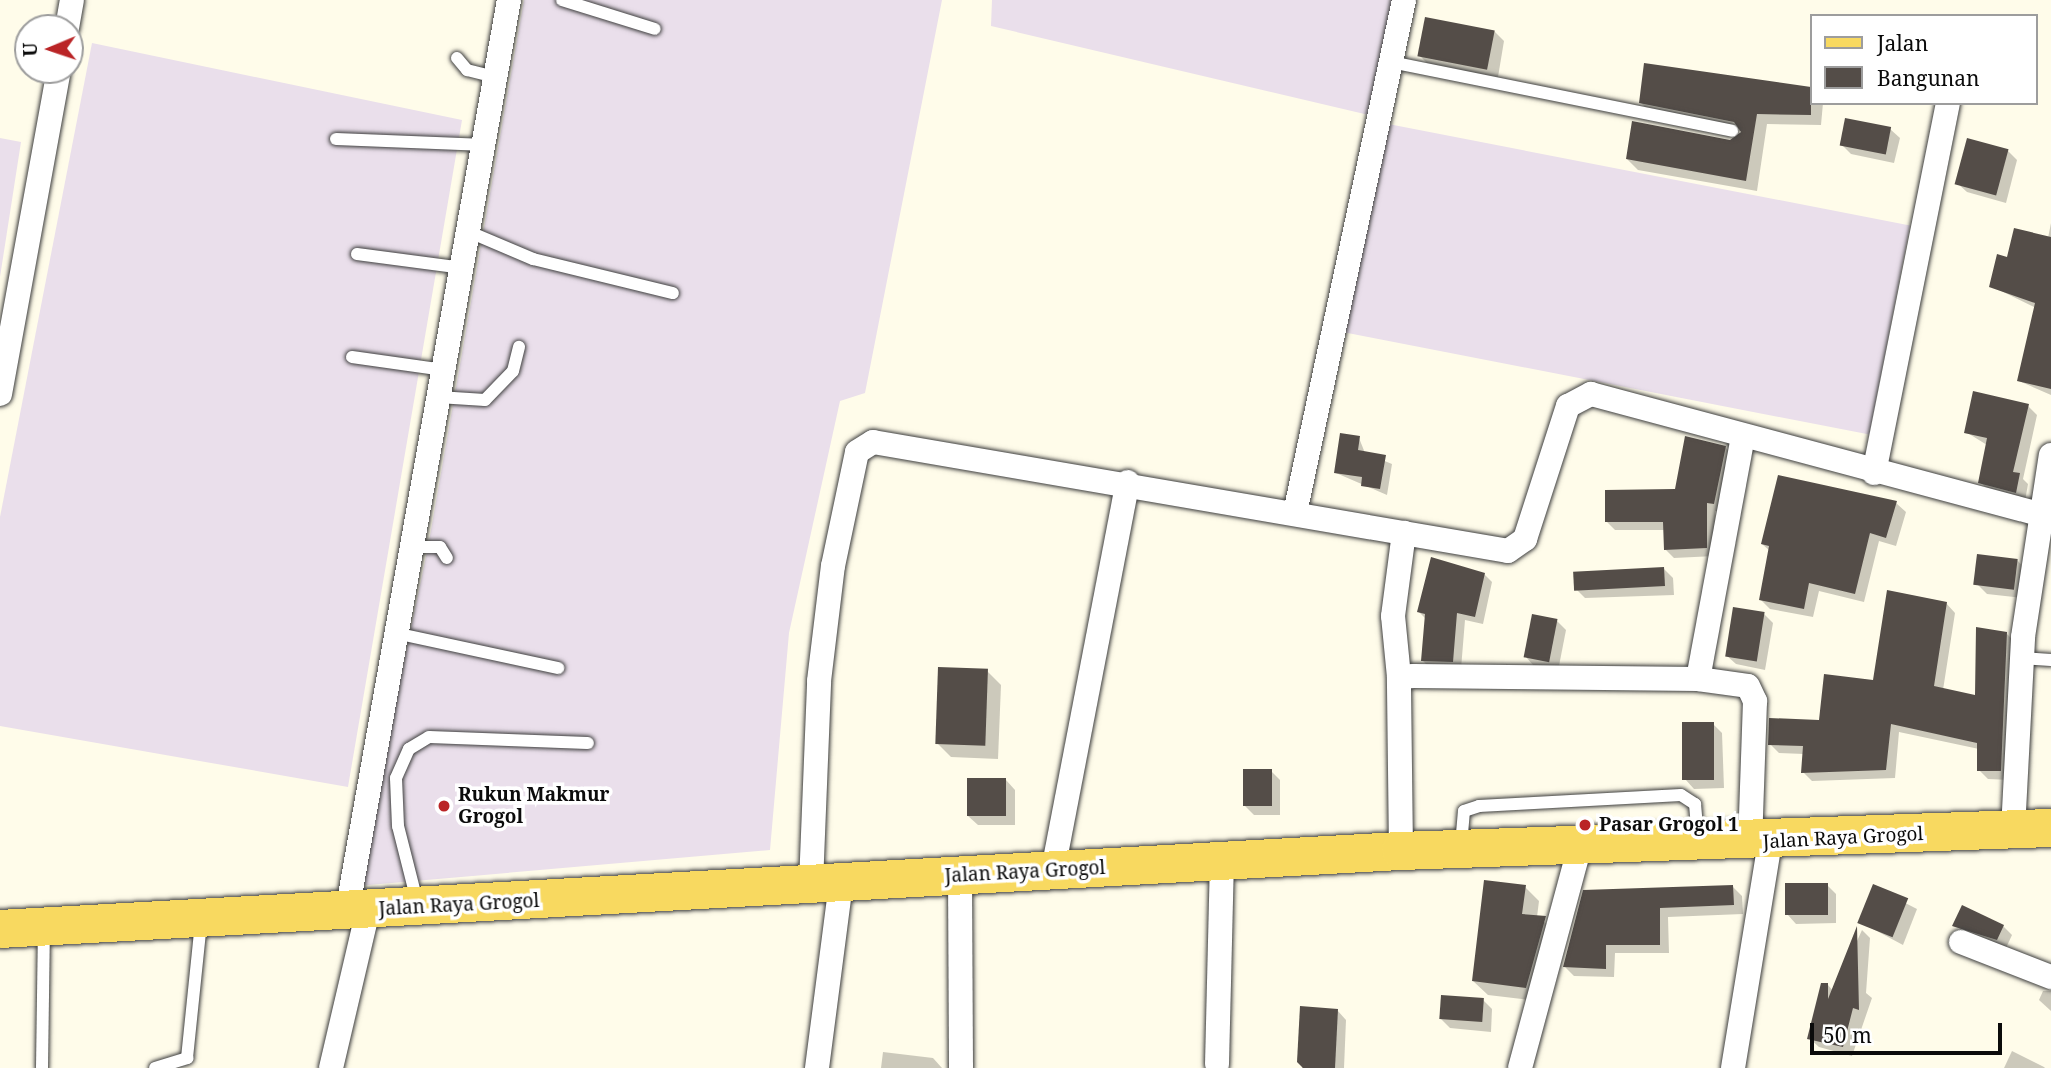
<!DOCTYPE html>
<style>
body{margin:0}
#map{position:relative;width:2051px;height:1068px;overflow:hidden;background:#fffcea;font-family:"Noto Serif",serif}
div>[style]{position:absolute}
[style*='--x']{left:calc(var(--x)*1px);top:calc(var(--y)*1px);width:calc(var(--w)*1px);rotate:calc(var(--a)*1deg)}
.industrial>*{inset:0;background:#eadfeb;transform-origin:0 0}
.shadow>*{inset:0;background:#0003}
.building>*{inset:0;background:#544d48;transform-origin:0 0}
.roads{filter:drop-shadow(0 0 2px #3e3e3e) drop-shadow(0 0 2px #3e3e3e)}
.lane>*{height:12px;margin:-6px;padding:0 6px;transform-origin:6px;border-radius:6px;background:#fff}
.street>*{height:24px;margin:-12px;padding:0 12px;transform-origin:12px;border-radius:12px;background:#fff}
.primary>*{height:38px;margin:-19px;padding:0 19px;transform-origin:19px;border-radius:19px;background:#f8d960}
.dots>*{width:19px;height:19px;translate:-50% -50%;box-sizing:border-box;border:4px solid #fff;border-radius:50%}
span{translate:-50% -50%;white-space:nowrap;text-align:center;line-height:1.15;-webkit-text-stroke:7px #fff;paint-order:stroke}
.poi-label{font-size:19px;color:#0b0b0b;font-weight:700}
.left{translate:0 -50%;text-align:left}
.street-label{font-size:19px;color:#0b0b0b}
.legend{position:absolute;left:1810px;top:14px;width:228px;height:91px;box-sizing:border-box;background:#fff;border:2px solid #9d9d9d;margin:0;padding:9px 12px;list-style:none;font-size:21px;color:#0b0b0b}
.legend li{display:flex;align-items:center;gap:14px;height:35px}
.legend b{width:35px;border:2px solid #9d9d9d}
.north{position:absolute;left:14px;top:14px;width:70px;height:70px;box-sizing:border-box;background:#fff;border:2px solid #9d9d9d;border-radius:50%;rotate:268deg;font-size:19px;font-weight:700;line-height:28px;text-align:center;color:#0b0b0b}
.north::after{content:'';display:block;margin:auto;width:24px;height:32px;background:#ba2426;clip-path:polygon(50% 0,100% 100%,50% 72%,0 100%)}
.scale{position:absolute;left:1810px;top:1023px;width:192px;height:32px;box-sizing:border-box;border:4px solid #0b0b0b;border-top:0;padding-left:9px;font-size:21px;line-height:24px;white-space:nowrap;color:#0b0b0b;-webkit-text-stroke:5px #fff;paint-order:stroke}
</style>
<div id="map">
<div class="industrial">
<div style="clip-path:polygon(524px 0,942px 0,865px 393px,840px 401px,789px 633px,770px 850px,357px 886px,428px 547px)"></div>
<div style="clip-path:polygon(992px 0,1396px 0,1373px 116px,991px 26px)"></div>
<div style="clip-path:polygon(92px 43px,462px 120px,348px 787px,0 726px,0 517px)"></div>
<div style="left:1378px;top:122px;width:542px;height:213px;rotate:11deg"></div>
<div style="clip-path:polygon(0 138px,21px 142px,0 277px)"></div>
</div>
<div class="shadow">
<div style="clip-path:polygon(1494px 31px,1504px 41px,1498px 77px,1429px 65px,1420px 56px)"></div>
<div style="clip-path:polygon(1645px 65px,1811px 89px,1811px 103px,1823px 103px,1821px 125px,1767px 124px,1757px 191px,1638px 170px,1627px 159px,1731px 141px,1744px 132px,1652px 114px,1641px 103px)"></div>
<div style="clip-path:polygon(1890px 129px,1900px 138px,1894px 163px,1851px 154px,1841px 144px)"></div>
<div style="clip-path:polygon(2008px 151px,2017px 160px,2006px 203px,1967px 192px,1957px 183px)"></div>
<div style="clip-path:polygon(2051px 223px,2051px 395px,2019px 381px,2036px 308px,1991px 286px,2008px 259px,2048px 238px)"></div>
<div style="clip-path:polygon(2028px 406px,2037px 415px,2023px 479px,2028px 484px,2025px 501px,1990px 491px,1980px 482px,1987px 445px,1966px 432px)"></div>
<div style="clip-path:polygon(1359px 438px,1365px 453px,1392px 464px,1387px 495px,1336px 473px)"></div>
<div style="clip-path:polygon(1725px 447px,1734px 456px,1722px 512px,1715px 511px,1715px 556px,1674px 558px,1665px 549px,1665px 530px,1615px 530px,1607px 522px,1677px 491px)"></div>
<div style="clip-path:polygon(1896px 503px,1906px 512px,1896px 546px,1879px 541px,1864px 602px,1819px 591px,1813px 617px,1770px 609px,1761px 600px,1770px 551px,1762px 544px)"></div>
<div style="clip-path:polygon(2017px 560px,2026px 570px,2023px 598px,1987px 594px,1978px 585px)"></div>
<div style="clip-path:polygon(1664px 569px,1673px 578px,1674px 595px,1585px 598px,1576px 589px)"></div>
<div style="clip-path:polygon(1484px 574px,1492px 582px,1483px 624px,1465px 620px,1461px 669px,1431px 669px,1423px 661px,1426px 619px,1419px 612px)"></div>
<div style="clip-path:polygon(1946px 603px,1955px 613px,1943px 690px,1977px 697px,2007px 634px,2016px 643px,2010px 780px,1988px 779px,1979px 770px,1979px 749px,1899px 732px,1895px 778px,1812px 781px,1803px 772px,1804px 754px,1779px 753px,1770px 744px,1820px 722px,1875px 682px)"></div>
<div style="clip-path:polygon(1764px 614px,1773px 623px,1765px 670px,1736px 664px,1726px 655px)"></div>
<div style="clip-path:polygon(1557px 621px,1566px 630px,1558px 671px,1534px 666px,1525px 656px)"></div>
<div style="clip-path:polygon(987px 671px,1001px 685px,998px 759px,951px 757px,937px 743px)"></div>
<div style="clip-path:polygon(1713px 724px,1722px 733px,1724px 788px,1694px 789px,1685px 779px)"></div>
<div style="clip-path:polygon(1271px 771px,1280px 780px,1280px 815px,1254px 815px,1244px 805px)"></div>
<div style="clip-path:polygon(1006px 780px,1015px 790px,1015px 825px,978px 825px,968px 816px)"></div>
<div style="clip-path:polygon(1827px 885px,1836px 894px,1836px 923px,1796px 924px,1787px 914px)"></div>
<div style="clip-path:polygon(1525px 887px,1539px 901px,1537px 917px,1559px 932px,1540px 1001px,1488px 995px,1473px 981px)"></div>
<div style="clip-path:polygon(1733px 887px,1742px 896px,1743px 914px,1668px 917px,1669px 953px,1615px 953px,1614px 977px,1574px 976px,1565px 967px,1585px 892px)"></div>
<div style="clip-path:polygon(1874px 887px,1917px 909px,1903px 945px,1860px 922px)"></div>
<div style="clip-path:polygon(1954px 926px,2003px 926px,2012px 935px,2006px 948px)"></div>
<div style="clip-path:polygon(1862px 930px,1870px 938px,1866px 993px,1872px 998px,1852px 1056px,1819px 1047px,1809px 1038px,1828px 985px,1834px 992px)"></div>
<div style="clip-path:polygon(2043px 991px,2051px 991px,2051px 1011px,2039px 1000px)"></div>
<div style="clip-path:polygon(1483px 1000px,1492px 1009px,1491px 1032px,1450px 1028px,1441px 1019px)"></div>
<div style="clip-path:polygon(1301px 1008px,1337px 1010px,1346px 1020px,1344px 1068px,1302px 1068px)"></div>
<div style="clip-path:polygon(2012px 1051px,2044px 1067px,2045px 1068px,2004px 1068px)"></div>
<div style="clip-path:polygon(883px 1052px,933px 1058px,942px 1068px,881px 1068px)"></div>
</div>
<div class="building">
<div style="left:1425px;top:17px;width:71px;height:40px;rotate:11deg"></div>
<div style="clip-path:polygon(1644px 63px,1811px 87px,1811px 115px,1757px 114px,1746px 181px,1626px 159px,1632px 121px,1730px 140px,1741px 132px,1734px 122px,1639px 103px)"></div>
<div style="left:1845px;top:118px;width:47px;height:28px;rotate:11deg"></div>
<div style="left:1967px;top:138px;width:43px;height:48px;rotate:15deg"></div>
<div style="clip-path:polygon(2014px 228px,2051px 237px,2051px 389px,2017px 381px,2035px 303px,1989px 287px,1997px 254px,2007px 257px)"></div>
<div style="clip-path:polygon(1973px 391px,2029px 404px,2013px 472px,2020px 473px,2016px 493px,1978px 483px,1987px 438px,1964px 433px)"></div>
<div style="clip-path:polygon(1340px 433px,1360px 436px,1358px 450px,1386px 455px,1380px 489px,1361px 486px,1362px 477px,1334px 473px)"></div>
<div style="clip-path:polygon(1685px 436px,1726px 446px,1714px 504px,1707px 503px,1707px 548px,1664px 550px,1663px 522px,1605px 522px,1605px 490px,1675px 489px)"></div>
<div style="clip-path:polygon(1778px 475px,1897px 501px,1886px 538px,1870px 533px,1855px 594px,1809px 583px,1804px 609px,1759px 600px,1769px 546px,1761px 544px)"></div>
<div style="left:1977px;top:554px;width:41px;height:31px;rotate:7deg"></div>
<div style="clip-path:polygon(1431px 557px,1485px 573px,1475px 617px,1457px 613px,1453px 662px,1421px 661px,1425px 614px,1417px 612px)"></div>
<div style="left:1664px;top:567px;width:19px;height:91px;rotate:87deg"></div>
<div style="clip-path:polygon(1887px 590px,1947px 602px,1934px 686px,1975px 695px,1976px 627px,2007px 632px,2001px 771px,1977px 771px,1977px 743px,1891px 724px,1886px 770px,1801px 773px,1803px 746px,1768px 745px,1769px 718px,1819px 720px,1824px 674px,1873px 680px)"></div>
<div style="left:1733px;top:607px;width:32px;height:50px;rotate:9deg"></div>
<div style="left:1532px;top:614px;width:26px;height:44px;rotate:11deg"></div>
<div style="left:938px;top:667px;width:50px;height:77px;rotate:2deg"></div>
<div style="left:1682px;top:722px;width:32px;height:58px"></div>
<div style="left:1243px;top:769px;width:29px;height:37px"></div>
<div style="left:1006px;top:778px;width:38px;height:39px;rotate:90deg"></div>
<div style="clip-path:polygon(1484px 880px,1526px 885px,1522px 914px,1546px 916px,1526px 988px,1472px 981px)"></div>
<div style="left:1828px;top:883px;width:32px;height:43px;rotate:90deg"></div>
<div style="left:1873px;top:884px;width:38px;height:42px;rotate:22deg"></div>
<div style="clip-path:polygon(1733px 885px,1734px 905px,1660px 908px,1660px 945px,1606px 945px,1606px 969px,1563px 967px,1583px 890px)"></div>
<div style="clip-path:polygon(1962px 905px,2004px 925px,1997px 940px,1952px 926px)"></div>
<div style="clip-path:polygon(1857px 926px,1859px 1010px,1853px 1008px,1843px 1047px,1807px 1039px,1821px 983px,1828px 983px,1828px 999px)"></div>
<div style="left:1441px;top:995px;width:43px;height:24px;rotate:4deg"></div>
<div style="clip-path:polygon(1300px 1006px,1338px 1009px,1335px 1068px,1303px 1068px,1297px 1062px)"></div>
</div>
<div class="roads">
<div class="lane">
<div style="--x:562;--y:0;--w:97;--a:17.3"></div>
<div style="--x:457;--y:58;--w:16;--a:50"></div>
<div style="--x:467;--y:70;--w:32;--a:14"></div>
<div style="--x:1391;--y:62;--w:348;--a:11.4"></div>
<div style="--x:336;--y:139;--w:150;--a:2.3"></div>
<div style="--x:467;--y:231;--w:72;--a:23"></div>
<div style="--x:533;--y:259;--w:144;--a:13.7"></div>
<div style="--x:357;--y:254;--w:107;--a:7.5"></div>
<div style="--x:352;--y:357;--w:93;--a:8"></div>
<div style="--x:438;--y:397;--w:47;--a:3.7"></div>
<div style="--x:485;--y:400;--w:40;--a:-46"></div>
<div style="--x:513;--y:371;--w:25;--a:-76"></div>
<div style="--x:411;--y:547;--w:29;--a:0"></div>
<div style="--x:440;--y:547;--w:13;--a:58"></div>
<div style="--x:395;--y:633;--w:167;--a:12.1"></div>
<div style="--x:2021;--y:658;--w:30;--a:4"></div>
<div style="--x:1461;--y:845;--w:34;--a:-85"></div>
<div style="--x:1464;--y:811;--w:16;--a:-18"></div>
<div style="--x:1479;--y:806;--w:202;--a:-3.1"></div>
<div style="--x:1681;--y:795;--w:17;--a:33"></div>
<div style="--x:1695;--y:804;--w:34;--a:85"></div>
<div style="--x:417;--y:901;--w:77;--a:-104.2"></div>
<div style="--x:398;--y:826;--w:48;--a:-92.4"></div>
<div style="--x:396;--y:778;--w:32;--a:-66"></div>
<div style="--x:409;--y:749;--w:23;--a:-31"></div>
<div style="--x:429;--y:737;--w:159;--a:2.2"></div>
<div style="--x:42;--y:1068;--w:137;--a:-89.2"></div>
<div style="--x:155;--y:1068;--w:34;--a:-17"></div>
<div style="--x:187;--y:1058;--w:137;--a:-84.1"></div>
</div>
<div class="street">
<div style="--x:67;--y:28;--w:28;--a:-80"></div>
<div style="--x:0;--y:394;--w:329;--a:-79.7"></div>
<div style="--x:1874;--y:473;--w:377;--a:-78.7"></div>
<div style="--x:1295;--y:513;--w:524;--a:-78"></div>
<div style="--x:1399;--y:677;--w:61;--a:-95.6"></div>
<div style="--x:1393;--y:616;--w:84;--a:-82.5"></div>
<div style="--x:1698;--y:679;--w:247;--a:-79.5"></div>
<div style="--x:2013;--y:830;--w:193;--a:-87"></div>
<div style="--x:2023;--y:637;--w:184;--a:-81.3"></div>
<div style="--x:1401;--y:851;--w:174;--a:-90.7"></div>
<div style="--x:1399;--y:677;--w:15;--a:-4"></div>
<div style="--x:1414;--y:676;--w:284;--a:0.6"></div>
<div style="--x:1698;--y:679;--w:50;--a:8"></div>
<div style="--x:1748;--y:686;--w:17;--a:65"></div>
<div style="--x:1755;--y:701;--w:141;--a:92"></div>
<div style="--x:1053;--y:870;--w:395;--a:-79.1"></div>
<div style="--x:960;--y:876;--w:192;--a:89.7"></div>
<div style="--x:811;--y:884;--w:203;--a:-87.7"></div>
<div style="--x:819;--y:681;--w:116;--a:-83.1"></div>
<div style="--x:833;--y:566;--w:116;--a:-78.1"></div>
<div style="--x:857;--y:452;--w:19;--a:-32"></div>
<div style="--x:873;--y:442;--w:644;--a:9.74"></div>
<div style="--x:1508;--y:551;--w:21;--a:-35"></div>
<div style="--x:1525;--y:539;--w:140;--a:-72.1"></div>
<div style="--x:1568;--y:406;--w:26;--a:-28"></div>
<div style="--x:1591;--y:394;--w:463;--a:15"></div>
<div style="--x:347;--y:912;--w:926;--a:-79.93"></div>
<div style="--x:1961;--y:942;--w:97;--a:21.3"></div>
<div style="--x:1217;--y:1064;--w:201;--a:-88.6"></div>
<div style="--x:331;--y:1068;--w:162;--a:-76.8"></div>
<div style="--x:817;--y:1068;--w:187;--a:-82.6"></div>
<div style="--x:1520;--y:1068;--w:230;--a:-74.9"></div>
<div style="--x:1733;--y:1068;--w:230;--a:-80.7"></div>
</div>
<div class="primary">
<div style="--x:0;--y:929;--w:1403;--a:-3.19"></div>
<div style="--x:1401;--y:851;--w:650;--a:-2.03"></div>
</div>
</div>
<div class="dots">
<div style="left:444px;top:806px;background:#ba2426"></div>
<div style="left:1585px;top:825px;background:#ba2426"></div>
</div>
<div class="poi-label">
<span class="left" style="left:458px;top:806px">Rukun Makmur<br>Grogol</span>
<span class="left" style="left:1599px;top:825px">Pasar Grogol 1</span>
</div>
<div class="street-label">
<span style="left:1843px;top:838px;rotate:-3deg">Jalan Raya Grogol</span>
<span style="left:1025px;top:872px;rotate:-3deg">Jalan Raya Grogol</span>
<span style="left:459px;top:905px;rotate:-3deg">Jalan Raya Grogol</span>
</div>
<ul class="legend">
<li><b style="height:9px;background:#f8d960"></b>Jalan</li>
<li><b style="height:19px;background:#544d48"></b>Bangunan</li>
</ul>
<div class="north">U</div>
<div class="scale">50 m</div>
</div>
